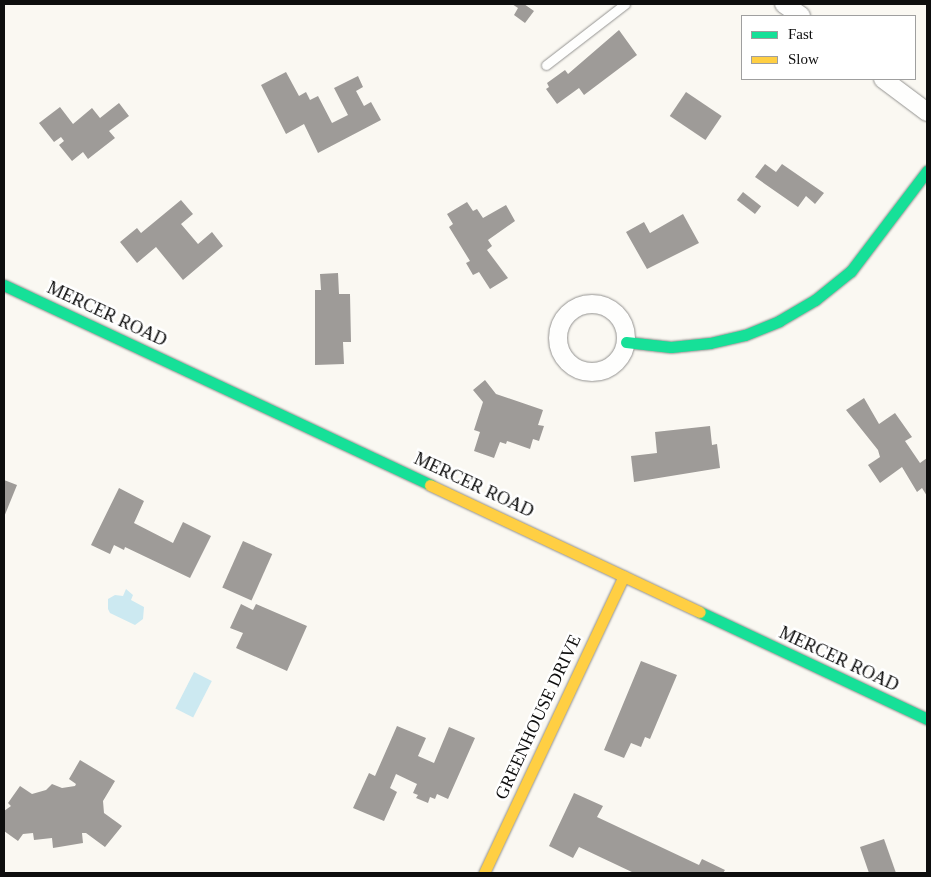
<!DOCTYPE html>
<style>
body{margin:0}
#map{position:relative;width:931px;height:877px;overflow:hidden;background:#faf8f2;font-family:"Times New Roman",serif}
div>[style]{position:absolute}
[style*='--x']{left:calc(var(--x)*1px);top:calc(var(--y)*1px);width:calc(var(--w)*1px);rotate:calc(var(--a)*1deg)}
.water>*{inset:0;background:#cce9f1;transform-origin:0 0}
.building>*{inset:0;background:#9e9b98;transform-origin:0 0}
.roads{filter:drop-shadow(0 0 1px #949391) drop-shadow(0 0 1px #949391)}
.lane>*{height:9px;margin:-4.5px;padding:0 4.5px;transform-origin:4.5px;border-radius:4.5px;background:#fefefd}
.street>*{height:18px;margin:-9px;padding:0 9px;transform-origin:9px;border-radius:9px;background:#fefefd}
.street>.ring{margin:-9px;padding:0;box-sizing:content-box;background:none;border:18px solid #fefefd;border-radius:50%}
.fast>*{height:11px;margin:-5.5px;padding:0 5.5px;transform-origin:5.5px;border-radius:5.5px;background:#16e098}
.slow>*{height:11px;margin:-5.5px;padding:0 5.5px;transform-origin:5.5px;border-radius:5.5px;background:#ffcf43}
span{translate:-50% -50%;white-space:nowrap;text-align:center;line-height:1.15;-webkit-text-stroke:5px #fff;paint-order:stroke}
.street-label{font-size:18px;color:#0e0e0e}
.frame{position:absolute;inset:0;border:5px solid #0e0e0e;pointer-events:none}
.legend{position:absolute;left:741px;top:15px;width:175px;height:65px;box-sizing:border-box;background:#fff;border:1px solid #9f9f9f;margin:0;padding:6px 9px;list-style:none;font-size:15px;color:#0e0e0e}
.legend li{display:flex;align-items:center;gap:10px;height:25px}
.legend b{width:25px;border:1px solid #9f9f9f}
</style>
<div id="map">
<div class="water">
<div style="clip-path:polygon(126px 589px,133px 595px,131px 600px,144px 607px,143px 619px,135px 625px,110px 613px,108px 609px,108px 599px,115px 595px,123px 596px)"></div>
<div style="left:194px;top:672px;width:20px;height:41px;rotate:27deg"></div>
</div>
<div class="building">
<div style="clip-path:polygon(512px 4px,524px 4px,534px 11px,525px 23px,514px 15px,518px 8px)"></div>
<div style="clip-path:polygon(619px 30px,637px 55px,584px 95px,579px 88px,557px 104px,546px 89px,549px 87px,547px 83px,565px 70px,568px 74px)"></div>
<div style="clip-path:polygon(286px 72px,299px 96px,306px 92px,310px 100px,318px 96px,332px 123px,348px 115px,334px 88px,358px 76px,363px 87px,356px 91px,364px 106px,371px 102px,381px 120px,318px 153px,304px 124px,286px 134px,261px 85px)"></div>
<div style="left:686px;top:92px;width:43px;height:29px;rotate:34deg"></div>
<div style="clip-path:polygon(119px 103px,129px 116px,109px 131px,115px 138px,88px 159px,83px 152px,72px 161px,59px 145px,64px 141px,61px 137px,54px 142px,39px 123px,60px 107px,73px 124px,92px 108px,100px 118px)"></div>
<div style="clip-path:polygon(765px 164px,776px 172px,782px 164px,824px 193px,815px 204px,806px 196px,798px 207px,755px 177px)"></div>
<div style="left:743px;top:192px;width:23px;height:10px;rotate:38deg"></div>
<div style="clip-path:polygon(181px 200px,193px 214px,181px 224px,198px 244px,212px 232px,223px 246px,183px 280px,156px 247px,137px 263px,120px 242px,137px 228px,141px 233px)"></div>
<div style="clip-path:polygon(467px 202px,473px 211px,477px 209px,483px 218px,506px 205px,515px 221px,488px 240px,492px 246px,487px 250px,508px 278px,490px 289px,479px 272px,473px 275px,466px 263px,470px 261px,449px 227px,453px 224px,447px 214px)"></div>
<div style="clip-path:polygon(683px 214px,699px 243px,647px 269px,626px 232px,644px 222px,650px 233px)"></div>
<div style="clip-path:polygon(338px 273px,339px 294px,350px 294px,351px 342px,343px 342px,344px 364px,315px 365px,315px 290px,321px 290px,320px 274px)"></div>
<div style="clip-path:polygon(485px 380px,496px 394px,543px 410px,538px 425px,544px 426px,539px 441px,533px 439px,530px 449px,507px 441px,506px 444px,500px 442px,494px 458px,474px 451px,480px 432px,474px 430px,483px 402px,473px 390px)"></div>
<div style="clip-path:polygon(864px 398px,879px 424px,895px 413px,912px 437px,905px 441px,920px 463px,927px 458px,927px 496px,922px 488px,917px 492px,902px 467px,880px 483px,868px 465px,880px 457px,878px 450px,846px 410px)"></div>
<div style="clip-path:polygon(710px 426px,712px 445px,717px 444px,720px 468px,634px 482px,631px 456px,657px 453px,655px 432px)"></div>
<div style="clip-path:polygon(4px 480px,17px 485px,4px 517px)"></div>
<div style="clip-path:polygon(119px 488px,144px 501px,134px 523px,173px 543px,183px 522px,211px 536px,190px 578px,125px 547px,124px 550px,114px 545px,110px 554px,91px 545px)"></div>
<div style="left:243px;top:541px;width:32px;height:51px;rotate:24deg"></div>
<div style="clip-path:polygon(241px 604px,253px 610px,256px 604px,307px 626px,287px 671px,236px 648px,243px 633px,230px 628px)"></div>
<div style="clip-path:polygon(641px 661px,677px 675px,650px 739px,645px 737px,641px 747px,631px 743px,624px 758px,604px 750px)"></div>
<div style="clip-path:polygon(397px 726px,426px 738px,418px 756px,434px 763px,449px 727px,475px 738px,448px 799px,437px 794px,435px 799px,430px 797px,428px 803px,416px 798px,418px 795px,413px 793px,417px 784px,396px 774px,390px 788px,397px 792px,384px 821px,353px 808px,369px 773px,375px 776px)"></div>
<div style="clip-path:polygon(80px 760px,115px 781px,103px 801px,104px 813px,122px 826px,105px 847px,86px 833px,82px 833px,83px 843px,53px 848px,52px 838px,34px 840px,33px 833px,23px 834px,18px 841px,4px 831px,4px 811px,11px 806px,8px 803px,20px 786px,32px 794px,46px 790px,52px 784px,62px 788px,75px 786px,76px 784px,69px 779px)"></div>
<div style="clip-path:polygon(574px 793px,603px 806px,597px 817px,699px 865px,702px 859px,725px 870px,723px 873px,634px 873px,579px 847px,573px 858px,549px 846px)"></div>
<div style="clip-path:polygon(884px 839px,896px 873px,869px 873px,860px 847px)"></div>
</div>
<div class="roads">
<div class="lane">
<div style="--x:546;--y:65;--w:100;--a:-37.7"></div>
</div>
<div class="street">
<div style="--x:784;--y:4;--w:21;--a:35"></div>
<div style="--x:883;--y:79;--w:55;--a:36.9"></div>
<div class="ring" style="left:558px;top:304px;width:50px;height:50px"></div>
</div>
<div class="fast">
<div style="--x:4;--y:285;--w:471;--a:25.1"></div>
<div style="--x:626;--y:342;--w:45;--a:6.3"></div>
<div style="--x:671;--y:347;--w:39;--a:-6"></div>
<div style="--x:710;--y:343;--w:36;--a:-13"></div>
<div style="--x:745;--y:335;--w:37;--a:-22"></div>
<div style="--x:779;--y:321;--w:42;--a:-30.3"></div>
<div style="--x:815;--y:300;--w:46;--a:-38.9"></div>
<div style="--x:851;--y:271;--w:126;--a:-52.8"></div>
<div style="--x:700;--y:612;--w:251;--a:25.2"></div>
</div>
<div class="slow">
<div style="--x:430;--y:485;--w:298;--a:25.2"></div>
<div style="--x:484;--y:873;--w:328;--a:-64.8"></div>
</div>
</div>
<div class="street-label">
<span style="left:107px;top:314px;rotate:25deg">MERCER ROAD</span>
<span style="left:474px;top:485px;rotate:25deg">MERCER ROAD</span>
<span style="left:839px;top:659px;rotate:25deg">MERCER ROAD</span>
<span style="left:538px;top:717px;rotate:-65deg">GREENHOUSE DRIVE</span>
</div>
<div class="frame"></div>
<ul class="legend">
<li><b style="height:6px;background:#16e098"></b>Fast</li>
<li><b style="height:6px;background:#ffcf43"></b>Slow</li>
</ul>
</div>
